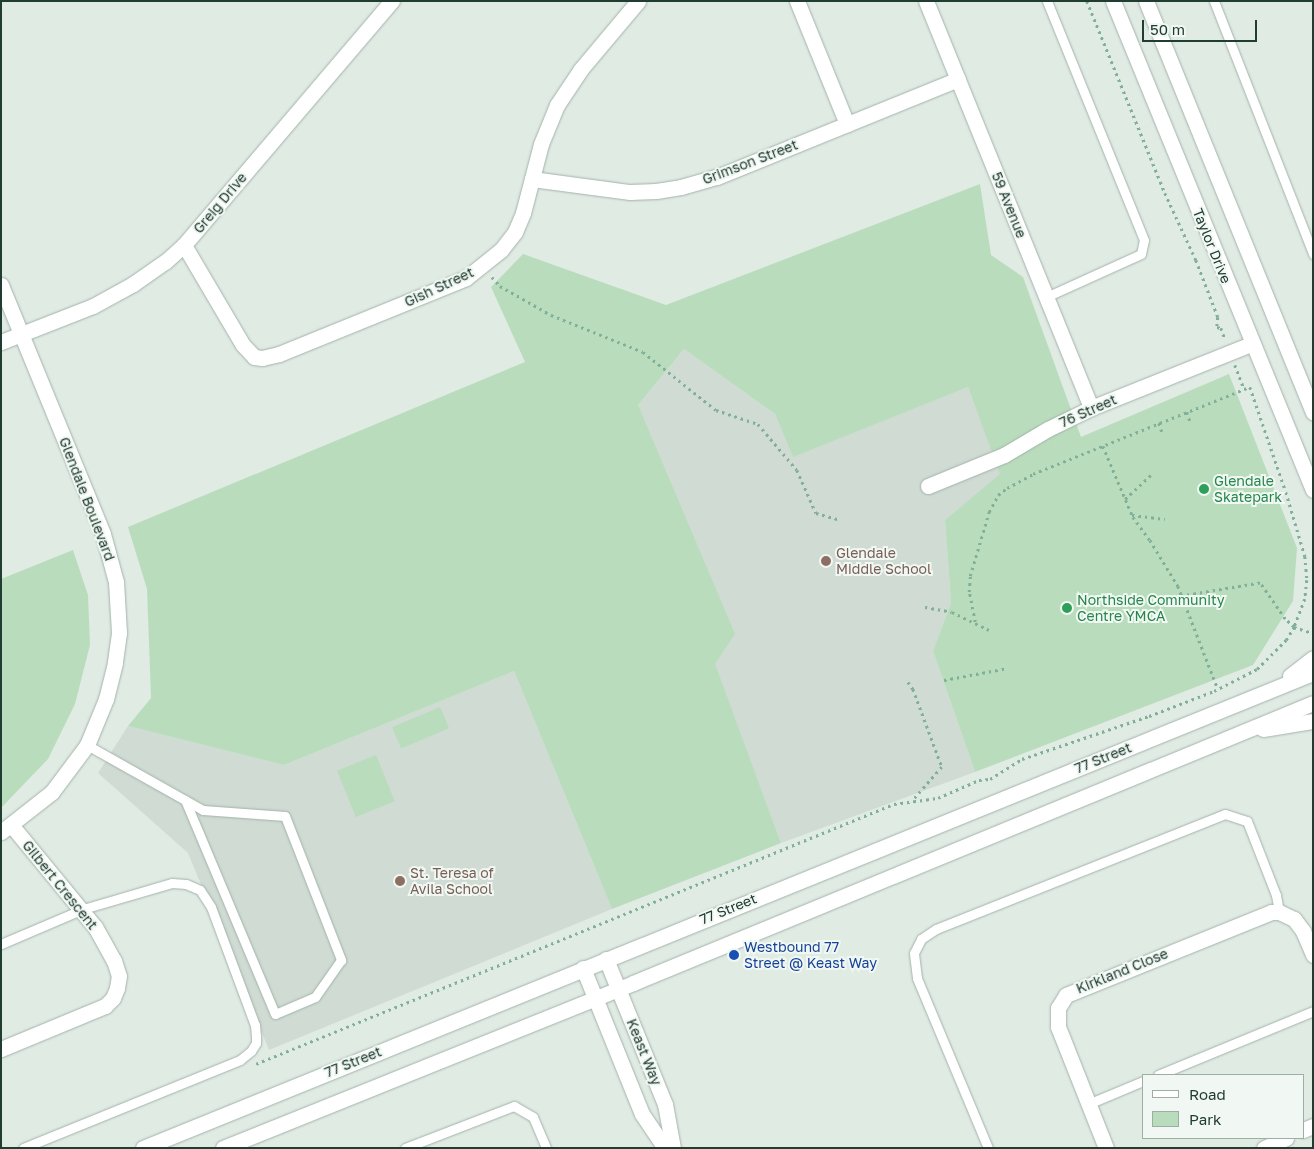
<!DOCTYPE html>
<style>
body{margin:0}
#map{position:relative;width:1314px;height:1149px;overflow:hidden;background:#e0ebe4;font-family:"Golos Text",sans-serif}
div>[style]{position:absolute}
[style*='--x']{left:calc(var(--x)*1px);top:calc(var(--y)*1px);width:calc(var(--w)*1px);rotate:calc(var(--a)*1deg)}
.built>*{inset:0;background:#cfdbd3}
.green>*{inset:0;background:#b9ddbc;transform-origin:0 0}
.path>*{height:2.5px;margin-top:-1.25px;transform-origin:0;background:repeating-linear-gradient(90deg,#81af98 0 2.5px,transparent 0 6.5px)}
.roads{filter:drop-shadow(0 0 1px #a3b3aa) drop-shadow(0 0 1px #a3b3aa)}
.service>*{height:9px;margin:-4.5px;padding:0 4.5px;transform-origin:4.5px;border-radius:4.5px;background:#fff}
.minor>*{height:15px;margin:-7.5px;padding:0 7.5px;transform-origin:7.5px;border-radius:7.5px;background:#fff}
.tertiary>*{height:15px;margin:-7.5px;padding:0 7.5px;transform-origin:7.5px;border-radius:7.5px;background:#fff}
.secondary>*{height:15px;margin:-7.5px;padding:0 7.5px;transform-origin:7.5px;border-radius:7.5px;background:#fff}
.dots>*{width:14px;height:14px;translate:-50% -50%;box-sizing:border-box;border:2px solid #f1f8f3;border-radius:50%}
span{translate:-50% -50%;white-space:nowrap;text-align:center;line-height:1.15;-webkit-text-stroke:4px #f1f8f3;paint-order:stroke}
.street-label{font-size:14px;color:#213c30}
.leisure-label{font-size:14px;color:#27864d}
.left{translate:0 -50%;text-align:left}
.education-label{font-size:14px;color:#785e54}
.transit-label{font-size:14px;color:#164399}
.frame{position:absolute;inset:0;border:2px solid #213c30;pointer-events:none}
.legend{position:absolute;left:1142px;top:1074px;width:162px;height:65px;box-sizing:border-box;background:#f1f8f3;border:1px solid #9eada5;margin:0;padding:6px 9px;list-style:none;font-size:15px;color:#213c30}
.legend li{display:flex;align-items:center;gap:10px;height:25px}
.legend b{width:25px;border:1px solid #9eada5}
.scale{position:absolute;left:1142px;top:20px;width:115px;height:22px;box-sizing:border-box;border:2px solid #213c30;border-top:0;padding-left:6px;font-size:15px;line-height:18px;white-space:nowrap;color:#213c30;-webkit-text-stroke:4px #f1f8f3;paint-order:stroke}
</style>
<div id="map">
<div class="built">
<div style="clip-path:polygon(684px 349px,775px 414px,793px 456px,968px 387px,1001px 474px,945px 520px,951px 603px,933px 651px,975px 772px,781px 843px,714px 664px,638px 405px)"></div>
<div style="clip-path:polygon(514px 671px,612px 909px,269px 1050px,188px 853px,98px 773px,128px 726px,284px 765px)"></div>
</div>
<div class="green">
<div style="clip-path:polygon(980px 184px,991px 255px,1023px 277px,1081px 437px,1229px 374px,1297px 548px,1293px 601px,1253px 665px,975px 772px,933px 651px,951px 603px,945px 520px,1000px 474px,968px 387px,793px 457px,775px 414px,684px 349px,638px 405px,735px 634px,715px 664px,781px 843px,612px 909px,514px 671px,284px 765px,128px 726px,151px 698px,147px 589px,128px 527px,525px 362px,491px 287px,523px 254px,666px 305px)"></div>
<div style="clip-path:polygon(73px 550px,88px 595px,90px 645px,75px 704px,48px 759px,1px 808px,1px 579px)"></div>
<div style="left:440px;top:707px;width:23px;height:52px;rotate:67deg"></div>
<div style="left:376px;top:755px;width:50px;height:42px;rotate:68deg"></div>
</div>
<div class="path">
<div style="--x:1087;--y:1;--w:207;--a:67.9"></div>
<div style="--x:1165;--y:193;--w:74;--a:65.2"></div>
<div style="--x:1196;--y:260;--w:61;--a:68.9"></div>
<div style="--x:1218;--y:317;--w:10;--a:96"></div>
<div style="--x:1217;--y:327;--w:4;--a:14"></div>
<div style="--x:1221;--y:328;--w:12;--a:70"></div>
<div style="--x:492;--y:277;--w:12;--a:48"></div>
<div style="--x:500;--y:286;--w:59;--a:29.6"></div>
<div style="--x:551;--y:315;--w:99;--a:21.9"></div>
<div style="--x:643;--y:352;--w:93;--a:38.5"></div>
<div style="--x:716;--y:410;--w:44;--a:18.4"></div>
<div style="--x:758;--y:424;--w:60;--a:49.7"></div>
<div style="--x:797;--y:470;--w:47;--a:66.2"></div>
<div style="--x:816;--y:513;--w:25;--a:16"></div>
<div style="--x:1235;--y:365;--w:26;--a:69"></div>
<div style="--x:1244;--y:389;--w:6;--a:-18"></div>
<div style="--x:1250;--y:387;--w:111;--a:71.1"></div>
<div style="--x:1286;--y:492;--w:67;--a:73.5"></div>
<div style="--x:1305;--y:556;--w:24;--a:85"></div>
<div style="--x:1307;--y:580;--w:19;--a:96"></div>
<div style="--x:1305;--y:599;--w:30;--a:111"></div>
<div style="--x:1294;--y:627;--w:20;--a:18"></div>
<div style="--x:1187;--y:412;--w:9;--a:72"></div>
<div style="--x:1159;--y:423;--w:9;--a:72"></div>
<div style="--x:1103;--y:446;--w:77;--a:67.1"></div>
<div style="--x:1133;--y:517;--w:29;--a:54"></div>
<div style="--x:1150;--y:540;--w:54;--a:58.7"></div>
<div style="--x:1178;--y:586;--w:110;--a:68.8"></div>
<div style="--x:1125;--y:499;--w:35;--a:-43"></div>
<div style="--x:1132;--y:515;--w:33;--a:7"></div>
<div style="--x:925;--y:607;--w:27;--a:10"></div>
<div style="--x:952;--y:612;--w:41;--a:25.9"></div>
<div style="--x:975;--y:622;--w:31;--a:-101"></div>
<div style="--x:969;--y:592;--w:16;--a:-86"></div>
<div style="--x:970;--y:576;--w:67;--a:-73.5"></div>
<div style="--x:989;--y:512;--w:19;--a:-62"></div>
<div style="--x:998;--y:495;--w:11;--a:-38"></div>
<div style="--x:1007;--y:488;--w:30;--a:-28"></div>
<div style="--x:1033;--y:474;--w:227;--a:-21.9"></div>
<div style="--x:944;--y:680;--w:65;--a:-10.6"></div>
<div style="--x:908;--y:682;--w:9;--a:54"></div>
<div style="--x:913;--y:689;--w:83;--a:69.6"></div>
<div style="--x:942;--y:767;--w:44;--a:131.3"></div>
<div style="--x:256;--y:1064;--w:689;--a:-22.17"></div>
<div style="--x:894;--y:804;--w:44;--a:-7.8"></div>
<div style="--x:938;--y:798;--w:45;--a:-23.7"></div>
<div style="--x:979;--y:780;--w:11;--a:-5"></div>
<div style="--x:990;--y:779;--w:38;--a:-32"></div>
<div style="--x:1022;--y:759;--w:134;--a:-18.7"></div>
<div style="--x:1149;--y:716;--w:70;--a:-21"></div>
<div style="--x:1214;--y:691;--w:48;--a:-27.1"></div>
<div style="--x:1257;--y:669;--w:41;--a:-45"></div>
<div style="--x:1286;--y:640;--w:15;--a:-58"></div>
<div style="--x:1294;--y:627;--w:12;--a:-138"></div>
<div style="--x:1285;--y:619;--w:44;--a:-124.8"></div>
<div style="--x:1260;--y:583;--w:79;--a:170.5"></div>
</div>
<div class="roads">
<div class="service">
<div style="--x:1214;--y:1;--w:272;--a:68.6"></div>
<div style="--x:1046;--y:297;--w:104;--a:-24.4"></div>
<div style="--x:1141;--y:254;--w:14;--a:-78"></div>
<div style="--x:1144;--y:240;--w:258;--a:-112.1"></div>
<div style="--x:87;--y:745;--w:133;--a:29.3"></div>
<div style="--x:203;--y:810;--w:82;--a:4.2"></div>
<div style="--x:285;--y:816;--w:155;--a:68.7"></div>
<div style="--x:341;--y:960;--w:45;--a:125.1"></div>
<div style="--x:315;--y:997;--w:43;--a:157"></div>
<div style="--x:275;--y:1014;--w:232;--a:-112.8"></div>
<div style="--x:1;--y:944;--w:89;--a:-23.1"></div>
<div style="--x:83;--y:909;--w:93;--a:-16.3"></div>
<div style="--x:172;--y:883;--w:14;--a:4"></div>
<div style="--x:186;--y:884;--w:15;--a:23"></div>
<div style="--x:200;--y:890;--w:20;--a:57"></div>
<div style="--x:211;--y:907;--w:126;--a:69.6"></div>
<div style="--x:255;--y:1025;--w:11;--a:85"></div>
<div style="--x:256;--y:1036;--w:7;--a:90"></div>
<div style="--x:256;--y:1043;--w:9;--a:122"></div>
<div style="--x:251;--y:1051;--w:14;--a:141"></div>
<div style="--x:240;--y:1060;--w:234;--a:157.9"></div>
<div style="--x:1158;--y:1075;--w:168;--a:-22.4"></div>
<div style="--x:1088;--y:1104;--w:60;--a:-22.7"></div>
<div style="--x:405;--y:1148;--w:117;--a:-21.1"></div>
<div style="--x:514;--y:1106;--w:22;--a:30"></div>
<div style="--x:533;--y:1117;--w:34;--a:67"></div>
<div style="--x:988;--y:1148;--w:184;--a:-112.7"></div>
<div style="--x:917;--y:978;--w:25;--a:-97"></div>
<div style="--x:914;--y:953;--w:16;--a:-63"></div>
<div style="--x:921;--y:939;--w:18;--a:-34"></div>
<div style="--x:936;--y:929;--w:311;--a:-21.7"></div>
<div style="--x:1225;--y:814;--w:23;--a:18"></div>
<div style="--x:1247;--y:821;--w:79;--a:68.6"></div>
<div style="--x:1276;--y:895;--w:17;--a:80"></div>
</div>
<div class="minor">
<div style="--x:797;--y:1;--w:133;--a:67.9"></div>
<div style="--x:926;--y:1;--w:439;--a:67.9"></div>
<div style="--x:532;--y:179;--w:99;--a:7.6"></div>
<div style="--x:630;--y:192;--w:26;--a:-2"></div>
<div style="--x:656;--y:191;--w:25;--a:-9"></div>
<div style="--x:681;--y:187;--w:37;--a:-16"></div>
<div style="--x:717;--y:177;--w:260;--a:-22.1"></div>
<div style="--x:184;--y:245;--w:116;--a:59.5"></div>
<div style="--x:243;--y:345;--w:16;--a:47"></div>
<div style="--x:254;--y:357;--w:8;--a:7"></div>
<div style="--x:262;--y:358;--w:17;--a:-13"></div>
<div style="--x:279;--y:354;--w:202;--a:-22.1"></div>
<div style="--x:466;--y:278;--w:45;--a:-38.7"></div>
<div style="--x:501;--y:250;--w:23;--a:-52"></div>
<div style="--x:515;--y:232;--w:21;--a:-67"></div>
<div style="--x:523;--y:213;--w:71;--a:-75.4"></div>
<div style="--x:541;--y:144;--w:42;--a:-67.7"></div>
<div style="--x:557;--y:105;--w:43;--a:-56.3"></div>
<div style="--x:581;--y:69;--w:89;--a:-50"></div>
<div style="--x:1;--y:342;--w:99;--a:-21.4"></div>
<div style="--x:93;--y:306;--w:46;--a:-28.8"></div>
<div style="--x:133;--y:284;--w:39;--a:-35"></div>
<div style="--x:165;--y:262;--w:25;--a:-42"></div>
<div style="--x:184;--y:245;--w:321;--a:-49.6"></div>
<div style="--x:928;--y:486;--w:82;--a:-22.2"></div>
<div style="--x:1004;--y:455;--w:51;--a:-30.6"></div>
<div style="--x:1048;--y:429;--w:48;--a:-26"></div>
<div style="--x:1091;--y:408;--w:172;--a:-21.8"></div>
<div style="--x:1;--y:1049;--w:113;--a:-22.5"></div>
<div style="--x:105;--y:1006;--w:11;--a:-45"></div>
<div style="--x:113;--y:998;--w:11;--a:-68"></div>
<div style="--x:117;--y:988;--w:12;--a:-81"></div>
<div style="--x:119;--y:976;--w:16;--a:-108"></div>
<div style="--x:114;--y:961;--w:39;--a:-119"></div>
<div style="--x:95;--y:927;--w:131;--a:-129.4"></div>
<div style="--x:1303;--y:1130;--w:11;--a:-22"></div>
<div style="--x:1106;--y:1148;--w:130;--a:-111.6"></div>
<div style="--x:1058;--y:1027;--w:19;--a:-90"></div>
<div style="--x:1058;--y:1008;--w:15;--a:-58"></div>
<div style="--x:1066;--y:995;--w:221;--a:-22"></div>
<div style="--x:1271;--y:912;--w:8;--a:0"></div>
<div style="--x:1279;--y:912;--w:17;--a:25"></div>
<div style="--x:1294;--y:919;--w:15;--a:53"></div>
<div style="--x:1303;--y:931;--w:26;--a:67"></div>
<div style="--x:1264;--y:1148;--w:24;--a:-24"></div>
</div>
<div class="tertiary">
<div style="--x:1;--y:285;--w:269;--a:67.7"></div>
<div style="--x:103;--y:534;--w:50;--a:74.8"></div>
<div style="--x:116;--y:582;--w:51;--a:86.6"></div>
<div style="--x:119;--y:633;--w:30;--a:98"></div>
<div style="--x:115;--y:663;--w:37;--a:104"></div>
<div style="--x:106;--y:699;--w:50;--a:112.4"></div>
<div style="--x:87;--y:745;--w:59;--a:126.7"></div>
<div style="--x:52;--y:792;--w:65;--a:141.9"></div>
<div style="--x:606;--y:959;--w:157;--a:67.9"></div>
<div style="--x:665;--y:1104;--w:45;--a:79.7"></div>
<div style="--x:583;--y:968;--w:157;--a:68"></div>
<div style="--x:642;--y:1114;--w:41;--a:55.9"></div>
</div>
<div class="secondary">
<div style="--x:1113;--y:1;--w:528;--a:67.76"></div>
<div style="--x:1146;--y:1;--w:444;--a:67.9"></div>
<div style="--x:1290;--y:676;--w:29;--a:-38"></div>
<div style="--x:1263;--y:729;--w:51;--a:-9.1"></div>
<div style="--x:143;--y:1148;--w:1263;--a:-22.1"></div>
<div style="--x:223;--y:1148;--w:442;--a:-21.9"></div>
<div style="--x:633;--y:983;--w:735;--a:-22.38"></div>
</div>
</div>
<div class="dots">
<div style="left:1204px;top:489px;background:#2e9e5b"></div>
<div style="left:826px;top:561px;background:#8d6e63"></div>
<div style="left:1067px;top:608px;background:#2e9e5b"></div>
<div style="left:400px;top:881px;background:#8d6e63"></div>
<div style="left:734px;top:955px;background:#1a4fb4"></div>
</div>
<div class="street-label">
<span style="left:750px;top:162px;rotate:-21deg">Grimson Street</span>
<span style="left:220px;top:203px;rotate:-50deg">Greig Drive</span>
<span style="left:1009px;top:205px;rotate:68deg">59 Avenue</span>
<span style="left:1212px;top:246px;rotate:68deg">Taylor Drive</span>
<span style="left:439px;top:287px;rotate:-25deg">Gish Street</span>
<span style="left:1088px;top:411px;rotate:-24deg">76 Street</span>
<span style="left:87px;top:499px;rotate:69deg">Glendale Boulevard</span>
<span style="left:1103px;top:758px;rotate:-22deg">77 Street</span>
<span style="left:60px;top:885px;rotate:51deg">Gilbert Crescent</span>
<span style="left:728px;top:909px;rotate:-22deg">77 Street</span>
<span style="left:1122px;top:971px;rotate:-22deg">Kirkland Close</span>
<span style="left:644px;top:1052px;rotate:68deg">Keast Way</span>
<span style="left:353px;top:1062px;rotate:-22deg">77 Street</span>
</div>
<div class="leisure-label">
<span class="left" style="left:1214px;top:489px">Glendale<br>Skatepark</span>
<span class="left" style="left:1077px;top:608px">Northside Community<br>Centre YMCA</span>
</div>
<div class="education-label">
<span class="left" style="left:836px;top:561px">Glendale<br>Middle School</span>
<span class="left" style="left:410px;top:881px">St. Teresa of<br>Avila School</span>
</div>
<div class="transit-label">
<span class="left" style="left:744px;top:955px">Westbound 77<br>Street @ Keast Way</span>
</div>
<div class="frame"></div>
<ul class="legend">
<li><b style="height:6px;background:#fff"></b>Road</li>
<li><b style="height:14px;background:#b9ddbc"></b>Park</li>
</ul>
<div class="scale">50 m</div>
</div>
